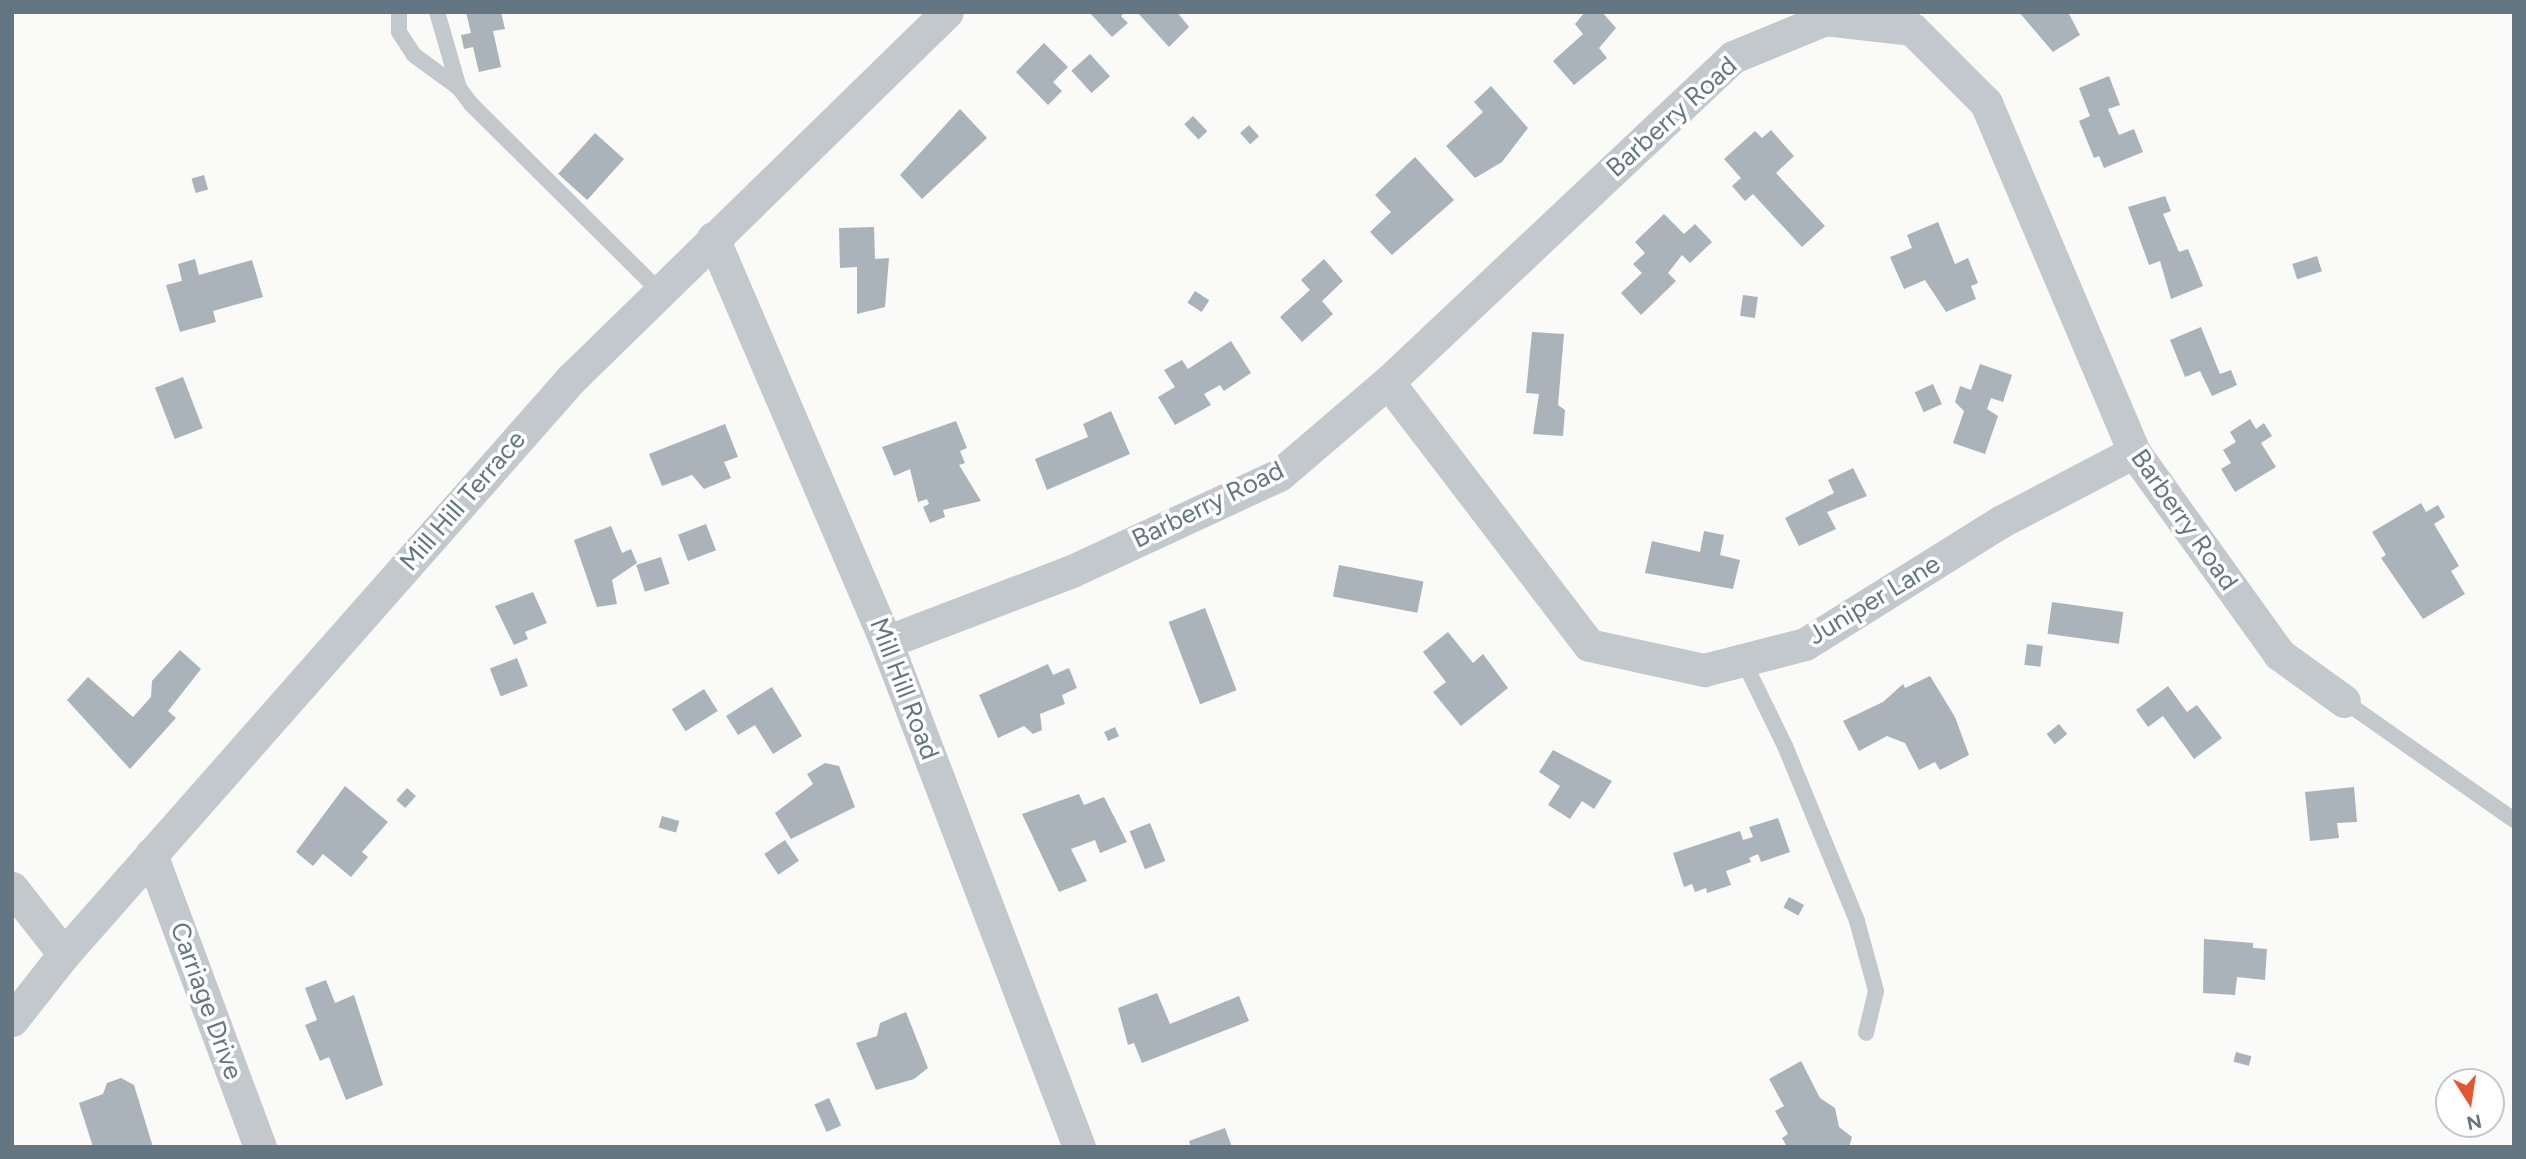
<!DOCTYPE html>
<style>
body{margin:0}
#map{position:relative;width:2526px;height:1159px;overflow:hidden;background:#fafaf8;font-family:Figtree,sans-serif}
div>[style]{position:absolute}
[style*='--x']{left:calc(var(--x)*1px);top:calc(var(--y)*1px);width:calc(var(--w)*1px);rotate:calc(var(--a)*1deg)}
.building>*{inset:0;background:#aab3b9;transform-origin:0 0}
.lane>*{height:16px;margin:-8px;padding:0 8px;transform-origin:8px;border-radius:8px;background:#c3c8cc}
.street>*{height:33px;margin:-16.5px;padding:0 16.5px;transform-origin:16.5px;border-radius:16.5px;background:#c3c8cc}
span{translate:-50% -50%;white-space:nowrap;text-align:center;line-height:1.15;-webkit-text-stroke:7px #fff;paint-order:stroke}
.street-label{font-size:26px;color:#657683}
.frame{position:absolute;inset:0;border:14px solid #657683;pointer-events:none}
.north{position:absolute;left:2435px;top:1068px;width:70px;height:70px;box-sizing:border-box;background:#fff;border:2px solid #c1c8cd;border-radius:50%;rotate:168deg;font-size:19px;font-weight:700;line-height:28px;text-align:center;color:#657683}
.north::after{content:'';display:block;margin:auto;width:24px;height:32px;background:#e4572e;clip-path:polygon(50% 0,100% 100%,50% 72%,0 100%)}
</style>
<div id="map">
<div class="building">
<div style="clip-path:polygon(466px 12px,501px 12px,505px 29px,493px 31px,501px 67px,479px 72px,473px 47px,464px 49px,461px 35px,471px 33px)"></div>
<div style="clip-path:polygon(1089px 12px,1125px 12px,1121px 16px,1128px 23px,1112px 37px)"></div>
<div style="clip-path:polygon(1137px 12px,1177px 12px,1189px 27px,1169px 47px)"></div>
<div style="clip-path:polygon(1585px 12px,1602px 12px,1616px 28px,1599px 48px,1607px 58px,1574px 85px,1553px 61px,1583px 34px,1575px 24px)"></div>
<div style="clip-path:polygon(2019px 12px,2068px 12px,2080px 35px,2053px 52px)"></div>
<div style="clip-path:polygon(1044px 43px,1068px 67px,1053px 82px,1062px 91px,1048px 105px,1016px 72px)"></div>
<div style="left:1090px;top:54px;width:30px;height:25px;rotate:48deg"></div>
<div style="clip-path:polygon(2109px 76px,2120px 105px,2108px 109px,2119px 135px,2134px 129px,2143px 152px,2104px 168px,2099px 156px,2094px 158px,2079px 121px,2090px 116px,2079px 88px)"></div>
<div style="clip-path:polygon(1491px 86px,1528px 128px,1502px 162px,1475px 178px,1446px 146px,1483px 112px,1474px 102px)"></div>
<div style="clip-path:polygon(960px 109px,987px 138px,922px 199px,900px 175px)"></div>
<div style="left:1193px;top:116px;width:21px;height:12px;rotate:47deg"></div>
<div style="left:1249px;top:125px;width:15px;height:12px;rotate:48deg"></div>
<div style="clip-path:polygon(1771px 130px,1794px 156px,1776px 173px,1825px 226px,1802px 247px,1753px 194px,1745px 201px,1732px 186px,1741px 178px,1724px 159px,1755px 131px,1762px 138px)"></div>
<div style="left:595px;top:133px;width:39px;height:55px;rotate:42deg"></div>
<div style="clip-path:polygon(1415px 157px,1454px 200px,1392px 255px,1370px 232px,1391px 212px,1375px 195px)"></div>
<div style="left:204px;top:175px;width:15px;height:13px;rotate:74deg"></div>
<div style="clip-path:polygon(2165px 196px,2171px 211px,2163px 214px,2179px 252px,2188px 249px,2203px 286px,2171px 299px,2160px 261px,2149px 265px,2128px 207px)"></div>
<div style="clip-path:polygon(1664px 214px,1684px 234px,1695px 224px,1712px 242px,1690px 263px,1682px 255px,1668px 273px,1676px 281px,1641px 315px,1621px 293px,1642px 273px,1633px 264px,1645px 253px,1635px 242px)"></div>
<div style="clip-path:polygon(1938px 222px,1955px 264px,1968px 258px,1978px 283px,1971px 286px,1976px 299px,1946px 312px,1925px 280px,1904px 289px,1890px 257px,1912px 248px,1907px 235px)"></div>
<div style="clip-path:polygon(874px 227px,875px 259px,889px 258px,885px 307px,857px 314px,857px 267px,840px 268px,839px 228px)"></div>
<div style="left:2317px;top:256px;width:16px;height:26px;rotate:72deg"></div>
<div style="clip-path:polygon(195px 259px,199px 275px,252px 260px,263px 297px,213px 311px,216px 322px,180px 332px,166px 285px,182px 281px,178px 264px)"></div>
<div style="clip-path:polygon(1324px 259px,1343px 281px,1322px 301px,1333px 314px,1302px 342px,1280px 317px,1310px 290px,1301px 280px)"></div>
<div style="left:1195px;top:291px;width:17px;height:14px;rotate:33deg"></div>
<div style="left:1743px;top:295px;width:15px;height:21px;rotate:8deg"></div>
<div style="clip-path:polygon(2201px 327px,2220px 374px,2231px 370px,2237px 385px,2212px 396px,2200px 371px,2185px 377px,2170px 340px)"></div>
<div style="clip-path:polygon(1532px 332px,1564px 334px,1558px 405px,1565px 410px,1563px 436px,1533px 434px,1539px 394px,1526px 393px)"></div>
<div style="clip-path:polygon(1231px 341px,1251px 373px,1224px 391px,1220px 385px,1204px 394px,1211px 405px,1175px 425px,1158px 397px,1175px 387px,1164px 370px,1182px 360px,1188px 369px)"></div>
<div style="clip-path:polygon(1980px 364px,2012px 375px,2003px 402px,1991px 398px,1987px 409px,1998px 416px,1985px 454px,1953px 443px,1964px 411px,1955px 402px,1960px 386px,1971px 390px)"></div>
<div style="left:183px;top:377px;width:55px;height:30px;rotate:69deg"></div>
<div style="left:1933px;top:384px;width:22px;height:20px;rotate:66deg"></div>
<div style="clip-path:polygon(1111px 411px,1130px 454px,1047px 490px,1035px 459px,1088px 437px,1083px 424px)"></div>
<div style="clip-path:polygon(2250px 419px,2256px 429px,2264px 423px,2272px 436px,2261px 443px,2276px 467px,2235px 492px,2221px 469px,2231px 463px,2223px 450px,2236px 442px,2230px 432px)"></div>
<div style="clip-path:polygon(956px 421px,967px 448px,960px 451px,965px 463px,959px 465px,981px 501px,943px 510px,945px 517px,930px 523px,923px 507px,929px 504px,927px 499px,918px 502px,910px 469px,894px 476px,882px 447px)"></div>
<div style="clip-path:polygon(725px 424px,738px 457px,724px 462px,731px 478px,704px 489px,692px 475px,662px 486px,649px 454px)"></div>
<div style="clip-path:polygon(1853px 468px,1867px 496px,1827px 512px,1836px 529px,1799px 546px,1785px 518px,1834px 493px,1828px 480px)"></div>
<div style="clip-path:polygon(2421px 503px,2426px 512px,2438px 505px,2445px 517px,2434px 524px,2459px 566px,2451px 571px,2465px 594px,2423px 619px,2381px 558px,2386px 555px,2372px 532px)"></div>
<div style="left:706px;top:524px;width:28px;height:30px;rotate:69deg"></div>
<div style="clip-path:polygon(611px 526px,622px 553px,631px 549px,637px 563px,612px 580px,617px 604px,597px 607px,574px 540px)"></div>
<div style="clip-path:polygon(1704px 531px,1724px 535px,1720px 555px,1740px 560px,1733px 589px,1645px 573px,1652px 541px,1700px 552px)"></div>
<div style="left:661px;top:557px;width:28px;height:26px;rotate:72deg"></div>
<div style="left:1339px;top:565px;width:86px;height:32px;rotate:11deg"></div>
<div style="clip-path:polygon(533px 592px,547px 623px,525px 632px,528px 639px,514px 645px,495px 606px)"></div>
<div style="left:2052px;top:602px;width:72px;height:32px;rotate:8deg"></div>
<div style="left:1205px;top:608px;width:88px;height:39px;rotate:69deg"></div>
<div style="clip-path:polygon(1448px 632px,1473px 663px,1483px 654px,1508px 688px,1461px 726px,1433px 692px,1446px 682px,1423px 652px)"></div>
<div style="left:2027px;top:644px;width:16px;height:21px;rotate:7deg"></div>
<div style="clip-path:polygon(180px 650px,201px 669px,168px 711px,176px 718px,130px 769px,67px 700px,88px 677px,133px 717px,151px 697px,152px 681px)"></div>
<div style="left:517px;top:658px;width:30px;height:29px;rotate:69deg"></div>
<div style="clip-path:polygon(1048px 664px,1053px 675px,1069px 668px,1077px 688px,1062px 695px,1065px 704px,1040px 714px,1042px 730px,1033px 734px,1024px 726px,998px 738px,979px 695px)"></div>
<div style="clip-path:polygon(1930px 676px,1955px 717px,1969px 755px,1940px 770px,1935px 762px,1919px 770px,1905px 743px,1887px 736px,1859px 751px,1843px 721px,1883px 702px,1903px 684px,1905px 688px)"></div>
<div style="clip-path:polygon(2168px 686px,2187px 712px,2197px 705px,2222px 738px,2194px 759px,2163px 716px,2148px 727px,2136px 710px)"></div>
<div style="clip-path:polygon(772px 687px,802px 736px,773px 754px,755px 725px,738px 735px,726px 716px)"></div>
<div style="left:704px;top:689px;width:26px;height:38px;rotate:58deg"></div>
<div style="left:2059px;top:724px;width:13px;height:16px;rotate:51deg"></div>
<div style="left:1115px;top:727px;width:10px;height:12px;rotate:66deg"></div>
<div style="clip-path:polygon(1553px 750px,1612px 781px,1594px 809px,1582px 801px,1570px 819px,1548px 805px,1560px 786px,1539px 772px)"></div>
<div style="clip-path:polygon(825px 763px,839px 766px,855px 807px,791px 839px,775px 813px,813px 784px,807px 774px)"></div>
<div style="clip-path:polygon(345px 786px,388px 822px,362px 852px,368px 857px,351px 877px,323px 854px,313px 866px,296px 852px)"></div>
<div style="clip-path:polygon(2354px 787px,2357px 822px,2337px 823px,2339px 838px,2310px 841px,2305px 792px)"></div>
<div style="left:407px;top:788px;width:12px;height:16px;rotate:42deg"></div>
<div style="clip-path:polygon(1079px 794px,1084px 805px,1104px 797px,1127px 842px,1100px 853px,1095px 840px,1071px 849px,1087px 881px,1059px 892px,1022px 814px)"></div>
<div style="left:662px;top:816px;width:18px;height:12px;rotate:16deg"></div>
<div style="clip-path:polygon(1778px 818px,1790px 852px,1761px 862px,1758px 854px,1749px 858px,1751px 862px,1726px 871px,1731px 885px,1707px 893px,1706px 888px,1695px 892px,1692px 884px,1684px 887px,1673px 853px,1740px 831px,1743px 840px,1753px 837px,1749px 827px)"></div>
<div style="left:1150px;top:823px;width:41px;height:22px;rotate:68deg"></div>
<div style="left:785px;top:840px;width:25px;height:25px;rotate:56deg"></div>
<div style="left:1789px;top:897px;width:17px;height:12px;rotate:28deg"></div>
<div style="clip-path:polygon(2204px 939px,2253px 943px,2253px 948px,2267px 949px,2265px 980px,2237px 977px,2235px 995px,2203px 993px)"></div>
<div style="clip-path:polygon(326px 980px,335px 1003px,354px 995px,383px 1085px,346px 1100px,329px 1057px,320px 1061px,305px 1025px,317px 1020px,305px 988px)"></div>
<div style="clip-path:polygon(1157px 993px,1170px 1024px,1239px 996px,1249px 1021px,1142px 1063px,1134px 1043px,1128px 1045px,1118px 1008px)"></div>
<div style="clip-path:polygon(906px 1012px,928px 1068px,914px 1079px,876px 1090px,856px 1043px,877px 1036px,880px 1023px)"></div>
<div style="left:2236px;top:1052px;width:16px;height:10px;rotate:15deg"></div>
<div style="clip-path:polygon(1801px 1061px,1820px 1098px,1835px 1108px,1839px 1127px,1852px 1137px,1849px 1147px,1787px 1147px,1782px 1138px,1788px 1134px,1775px 1111px,1784px 1106px,1769px 1079px)"></div>
<div style="clip-path:polygon(121px 1078px,134px 1085px,153px 1147px,93px 1147px,79px 1103px,103px 1094px,107px 1083px)"></div>
<div style="left:829px;top:1098px;width:30px;height:16px;rotate:66deg"></div>
<div style="clip-path:polygon(1225px 1128px,1232px 1147px,1191px 1147px,1189px 1141px)"></div>
</div>
<div class="lane">
<div style="--x:399;--y:12;--w:20;--a:90"></div>
<div style="--x:399;--y:32;--w:27;--a:57"></div>
<div style="--x:414;--y:55;--w:56;--a:36.3"></div>
<div style="--x:437;--y:12;--w:79;--a:73.9"></div>
<div style="--x:459;--y:88;--w:20;--a:53"></div>
<div style="--x:471;--y:104;--w:265;--a:44.8"></div>
<div style="--x:1743;--y:660;--w:96;--a:64"></div>
<div style="--x:1785;--y:746;--w:189;--a:67.6"></div>
<div style="--x:1857;--y:921;--w:73;--a:74.8"></div>
<div style="--x:1876;--y:991;--w:43;--a:103.4"></div>
<div style="--x:2344;--y:701;--w:208;--a:35"></div>
</div>
<div class="street">
<div style="--x:713;--y:238;--w:439;--a:66.8"></div>
<div style="--x:886;--y:642;--w:541;--a:69.08"></div>
<div style="--x:1388;--y:382;--w:331;--a:52.6"></div>
<div style="--x:1589;--y:645;--w:118;--a:12.3"></div>
<div style="--x:1704;--y:670;--w:104;--a:-14.4"></div>
<div style="--x:1805;--y:644;--w:232;--a:-32"></div>
<div style="--x:2002;--y:521;--w:149;--a:-27.6"></div>
<div style="--x:886;--y:642;--w:199;--a:-20.9"></div>
<div style="--x:1072;--y:571;--w:228;--a:-24.9"></div>
<div style="--x:1279;--y:475;--w:143;--a:-40.5"></div>
<div style="--x:1388;--y:382;--w:474;--a:-43.3"></div>
<div style="--x:1733;--y:57;--w:100;--a:-22.4"></div>
<div style="--x:1825;--y:19;--w:88;--a:6.6"></div>
<div style="--x:1912;--y:29;--w:105;--a:45"></div>
<div style="--x:1986;--y:103;--w:379;--a:67"></div>
<div style="--x:2134;--y:452;--w:249;--a:54.3"></div>
<div style="--x:2279;--y:654;--w:80;--a:35.9"></div>
<div style="--x:151;--y:854;--w:313;--a:69.6"></div>
<div style="--x:12;--y:888;--w:84;--a:51.8"></div>
<div style="--x:12;--y:1020;--w:84;--a:-51.8"></div>
<div style="--x:64;--y:954;--w:767;--a:-48.6"></div>
<div style="--x:571;--y:379;--w:525;--a:-44.31"></div>
</div>
<div class="street-label">
<span style="left:1672px;top:117px;rotate:-42deg">Barberry Road</span>
<span style="left:463px;top:501px;rotate:-49deg">Mill Hill Terrace</span>
<span style="left:1208px;top:505px;rotate:-26deg">Barberry Road</span>
<span style="left:2184px;top:520px;rotate:55deg">Barberry Road</span>
<span style="left:1874px;top:600px;rotate:-31deg">Juniper Lane</span>
<span style="left:904px;top:689px;rotate:69deg">Mill Hill Road</span>
<span style="left:206px;top:1001px;rotate:70deg">Carriage Drive</span>
</div>
<div class="frame"></div>
<div class="north">N</div>
</div>
